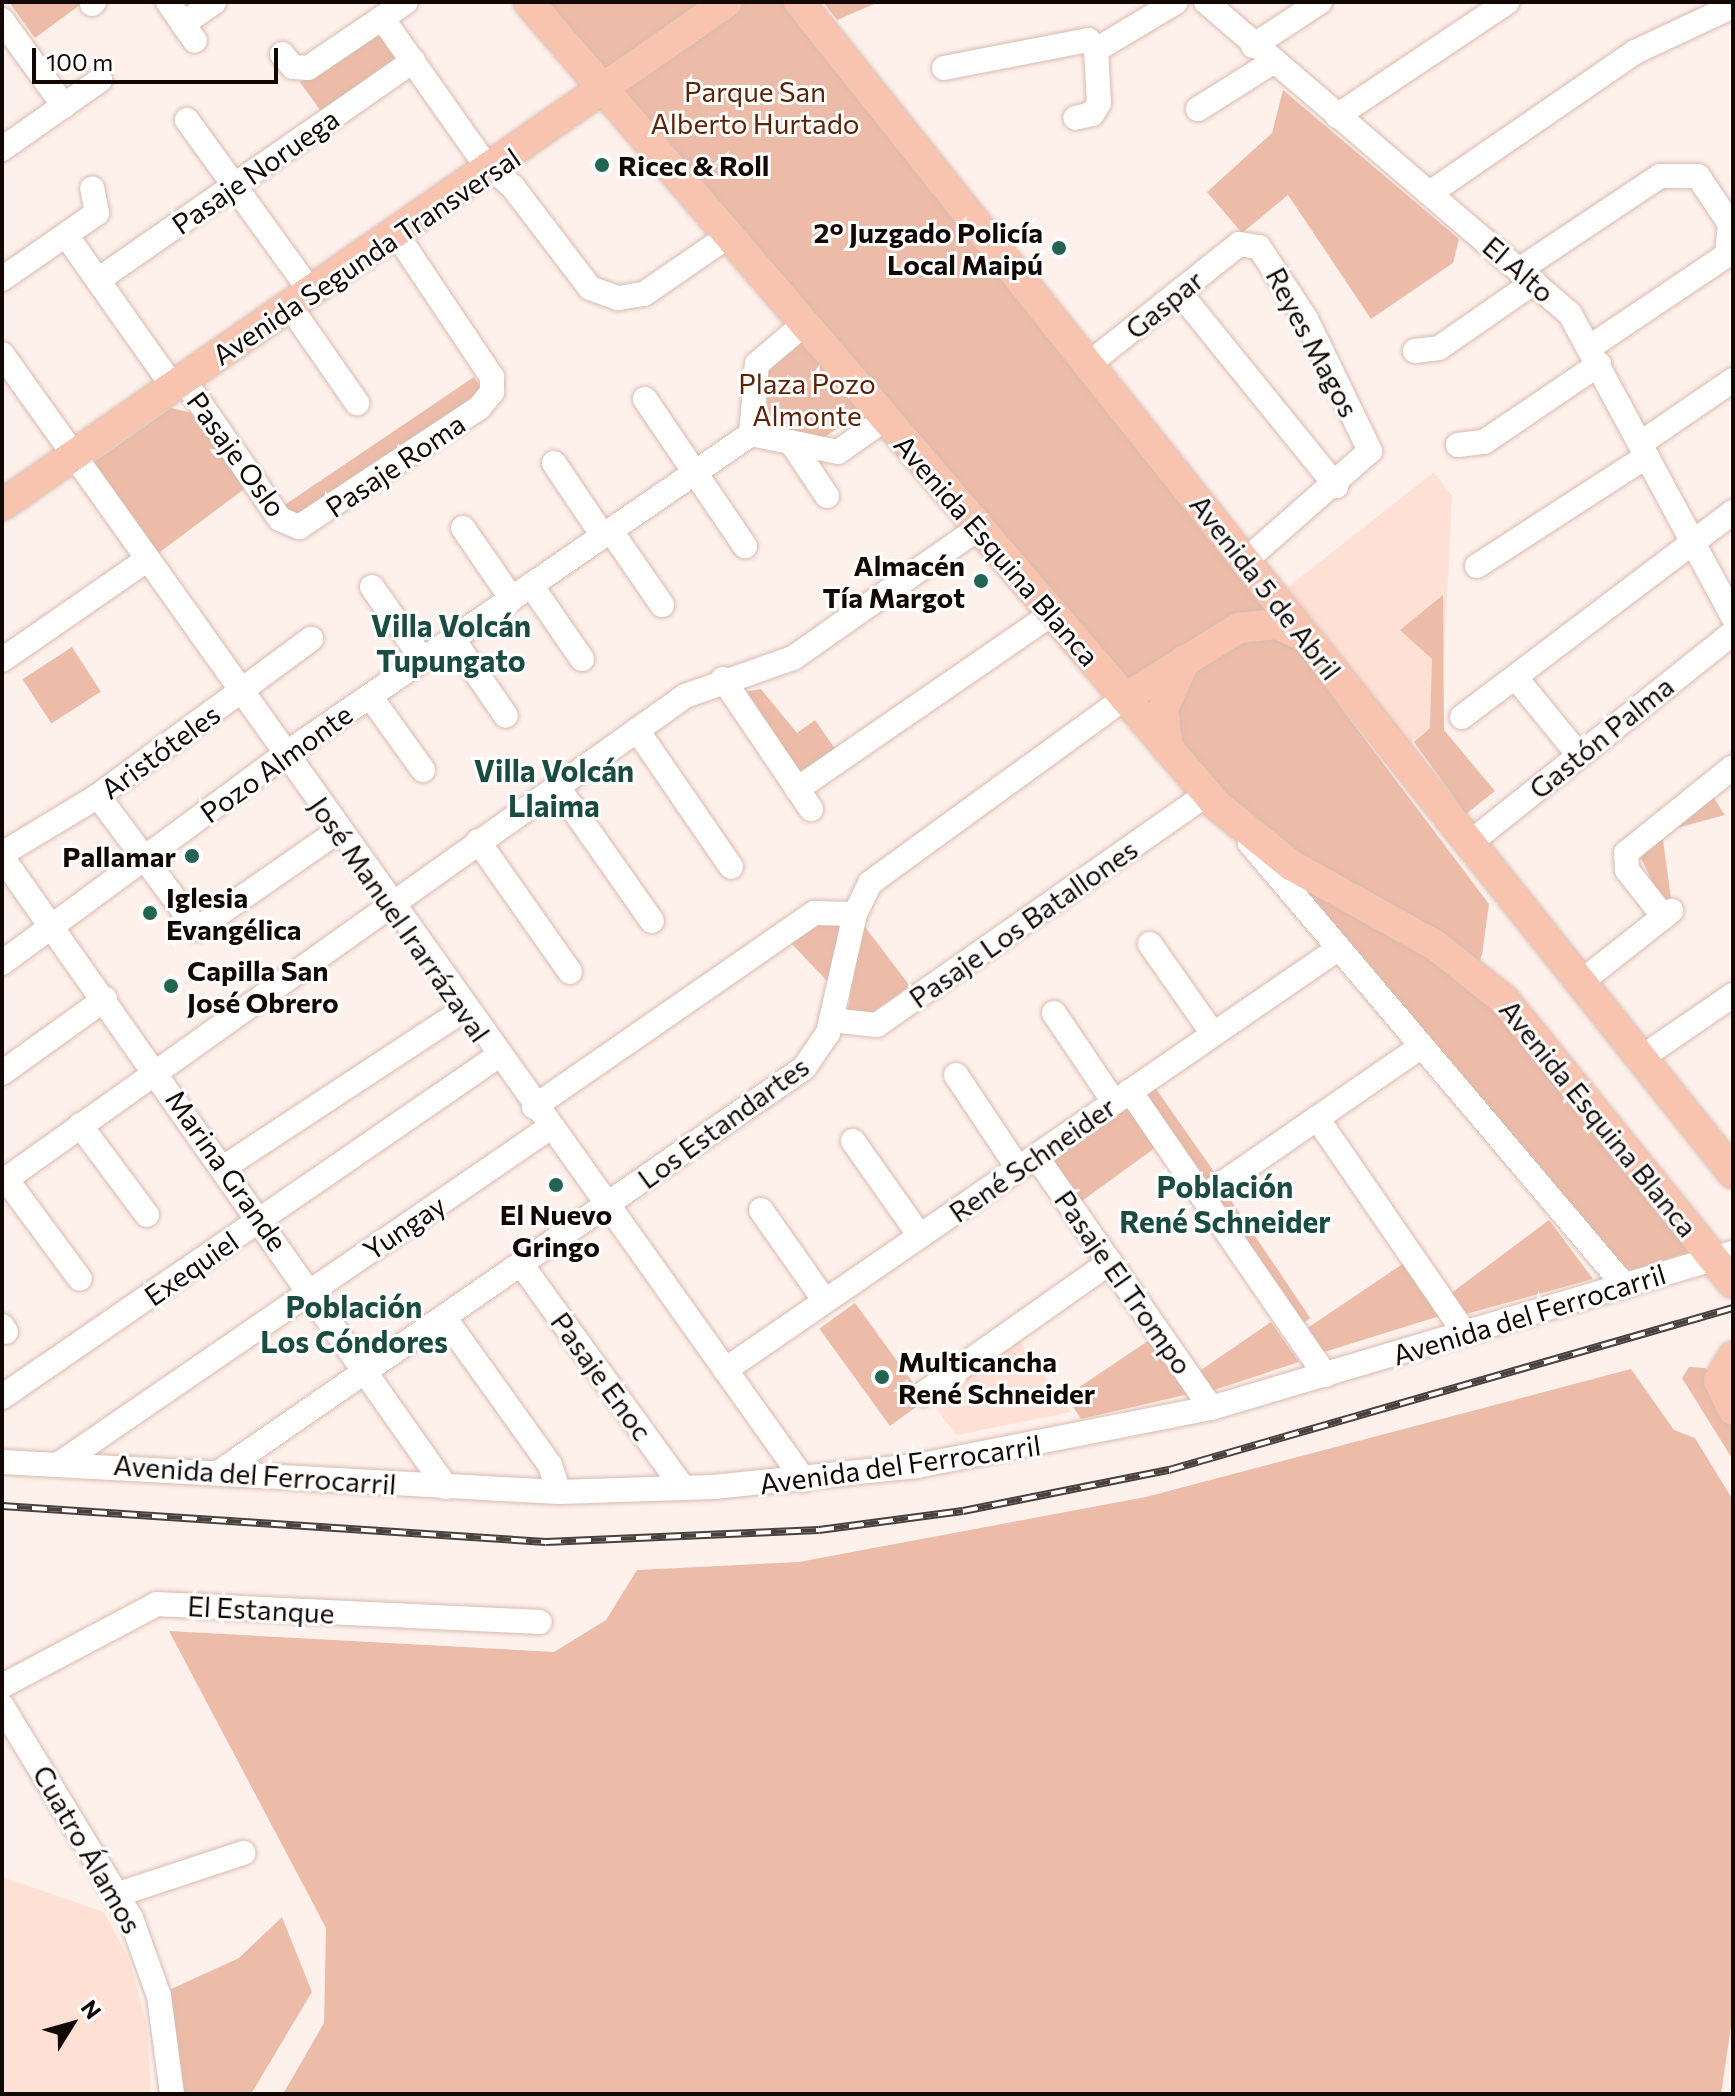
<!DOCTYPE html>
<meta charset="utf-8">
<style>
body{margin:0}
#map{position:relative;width:1735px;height:2096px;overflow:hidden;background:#fef1ec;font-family:Commissioner,sans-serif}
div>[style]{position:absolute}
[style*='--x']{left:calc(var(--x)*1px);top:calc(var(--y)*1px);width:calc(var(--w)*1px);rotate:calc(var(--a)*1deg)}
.built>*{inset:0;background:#ffe0d4}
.green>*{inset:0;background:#edbca8;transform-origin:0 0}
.roads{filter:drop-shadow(0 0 2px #d8bbaf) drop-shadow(0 0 2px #d8bbaf)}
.minor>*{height:24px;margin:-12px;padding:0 12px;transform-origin:12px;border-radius:12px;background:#fff}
.major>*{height:30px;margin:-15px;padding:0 15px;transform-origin:15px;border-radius:15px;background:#f8c4b0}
.rail>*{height:8px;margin-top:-4px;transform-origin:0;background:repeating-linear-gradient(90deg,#fff 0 15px,#4a403d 0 30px);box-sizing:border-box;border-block:2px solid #4a403d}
.dots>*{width:22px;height:22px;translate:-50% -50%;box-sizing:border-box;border:4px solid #fff;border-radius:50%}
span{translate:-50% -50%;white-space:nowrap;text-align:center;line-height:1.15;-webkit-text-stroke:6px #fff;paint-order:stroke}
.park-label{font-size:28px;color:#5d2307}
.poi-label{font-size:28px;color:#120906;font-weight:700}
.left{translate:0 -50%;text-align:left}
.right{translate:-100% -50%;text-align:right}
.street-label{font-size:28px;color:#120906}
.neighbourhood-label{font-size:30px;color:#1a4d3f;font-weight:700}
.frame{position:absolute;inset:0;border:4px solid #120906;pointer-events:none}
.north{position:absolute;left:32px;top:1984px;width:80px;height:80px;-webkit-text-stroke:6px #fff;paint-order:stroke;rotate:53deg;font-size:22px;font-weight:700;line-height:32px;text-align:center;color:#120906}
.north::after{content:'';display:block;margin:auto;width:28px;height:36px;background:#120906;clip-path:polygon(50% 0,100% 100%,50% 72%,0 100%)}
.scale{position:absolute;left:32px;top:48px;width:246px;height:36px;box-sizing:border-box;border:4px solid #120906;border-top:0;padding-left:10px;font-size:24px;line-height:28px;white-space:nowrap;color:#120906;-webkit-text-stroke:6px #fff;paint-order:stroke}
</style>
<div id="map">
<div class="built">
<div style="clip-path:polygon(1434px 472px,1452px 496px,1441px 718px,1410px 745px,1288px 587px)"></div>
<div style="clip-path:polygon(1014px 1334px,1071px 1412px,956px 1435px,927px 1396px)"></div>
<div style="clip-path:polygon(2px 1877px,104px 1912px,130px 1962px,147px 2026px,151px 2094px,2px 2094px)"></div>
</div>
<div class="green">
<div style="clip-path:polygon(9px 2px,84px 2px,35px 38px)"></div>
<div style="clip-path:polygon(543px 2px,791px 2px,1088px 371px,1489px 904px,1482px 955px,1468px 984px,1527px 1045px,1689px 1252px,1632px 1271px,1619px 1265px)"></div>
<div style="clip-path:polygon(823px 2px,879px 2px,837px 20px)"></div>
<div style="left:376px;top:27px;width:43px;height:94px;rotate:54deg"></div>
<div style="clip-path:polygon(1283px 90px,1459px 239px,1453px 263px,1371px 319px,1288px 195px,1242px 233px,1207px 192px,1272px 133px)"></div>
<div style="clip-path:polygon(806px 339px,865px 410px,820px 440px,767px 429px,768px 371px)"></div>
<div style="clip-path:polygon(474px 377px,481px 387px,472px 402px,291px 518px,283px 506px)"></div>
<div style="clip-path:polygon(171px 408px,197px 414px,247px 487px,152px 558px,88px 466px)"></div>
<div style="clip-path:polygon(1443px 595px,1444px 730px,1495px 791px,1466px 814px,1414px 742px,1430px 728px,1432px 659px,1400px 630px)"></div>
<div style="left:72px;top:647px;width:53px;height:59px;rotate:57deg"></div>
<div style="clip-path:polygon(761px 689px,797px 733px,815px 720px,838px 753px,799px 780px,737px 693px)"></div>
<div style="clip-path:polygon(1710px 792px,1725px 815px,1662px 832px,1672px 906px,1666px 910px,1639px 854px,1645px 839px)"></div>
<div style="clip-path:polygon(826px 916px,845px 919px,830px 984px,788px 940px)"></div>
<div style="clip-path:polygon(862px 923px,910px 986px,871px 1013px,847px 1016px)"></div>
<div style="left:1154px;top:1086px;width:112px;height:16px;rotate:55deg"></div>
<div style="left:1126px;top:1106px;width:51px;height:98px;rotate:54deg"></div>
<div style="left:1226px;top:1193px;width:151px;height:18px;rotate:56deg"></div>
<div style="clip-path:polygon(1549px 1220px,1593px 1279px,1466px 1314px,1450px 1294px)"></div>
<div style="clip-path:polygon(1407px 1261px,1443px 1315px,1321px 1353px,1306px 1329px)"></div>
<div style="left:855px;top:1303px;width:120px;height:44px;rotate:54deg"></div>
<div style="clip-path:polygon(1271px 1322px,1299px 1362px,1211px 1391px,1198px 1372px)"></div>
<div style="clip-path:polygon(1151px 1339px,1189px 1394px,1081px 1419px,1066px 1396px)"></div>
<div style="clip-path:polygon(1689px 1367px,1706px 1368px,1733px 1425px,1733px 1460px,1682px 1378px)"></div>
<div style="clip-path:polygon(1631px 1369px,1674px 1430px,1695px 1438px,1733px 1500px,1733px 2014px,1721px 2094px,283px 2094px,324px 2023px,326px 1928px,169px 1631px,554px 1652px,606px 1620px,637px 1570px,799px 1562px,1146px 1497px)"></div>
<div style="clip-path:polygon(282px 1917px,312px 1992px,251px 2094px,180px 2094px,167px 1991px,239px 1958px)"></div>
</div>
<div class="roads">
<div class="minor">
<div style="--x:168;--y:2;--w:47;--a:55.3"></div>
<div style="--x:1206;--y:2;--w:479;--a:40.6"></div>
<div style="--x:1570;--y:314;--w:344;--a:61.7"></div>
<div style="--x:92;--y:4;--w:3;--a:-45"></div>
<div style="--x:382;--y:18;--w:170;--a:54.8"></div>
<div style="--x:480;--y:157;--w:45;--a:42.3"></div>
<div style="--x:513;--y:187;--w:127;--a:52.7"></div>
<div style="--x:590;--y:288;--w:30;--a:20"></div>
<div style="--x:618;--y:298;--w:26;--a:-9"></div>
<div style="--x:644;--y:294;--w:102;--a:-34.6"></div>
<div style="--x:2;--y:20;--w:106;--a:54.2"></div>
<div style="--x:183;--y:24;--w:38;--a:-35"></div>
<div style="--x:1253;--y:46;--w:80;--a:-33.3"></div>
<div style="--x:1096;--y:50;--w:93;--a:-31"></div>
<div style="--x:282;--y:54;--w:17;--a:50"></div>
<div style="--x:293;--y:67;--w:15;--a:4"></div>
<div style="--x:308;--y:68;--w:118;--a:-34"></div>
<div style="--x:944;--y:68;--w:147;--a:-11"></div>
<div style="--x:1088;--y:40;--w:13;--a:51"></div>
<div style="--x:1096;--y:50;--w:53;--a:86.8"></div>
<div style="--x:1099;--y:103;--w:13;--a:122"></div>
<div style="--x:1092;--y:114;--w:17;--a:167"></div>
<div style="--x:1198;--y:109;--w:89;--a:-32.1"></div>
<div style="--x:1337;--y:116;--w:205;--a:-33.8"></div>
<div style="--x:187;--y:120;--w:213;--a:54.2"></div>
<div style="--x:2;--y:149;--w:120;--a:-35.1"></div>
<div style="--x:1430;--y:193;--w:249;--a:-34.5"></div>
<div style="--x:1635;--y:52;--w:108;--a:-25.1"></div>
<div style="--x:66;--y:235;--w:187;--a:54.8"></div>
<div style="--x:1519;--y:270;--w:169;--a:-33.7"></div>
<div style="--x:1660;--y:176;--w:38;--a:0"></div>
<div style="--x:1698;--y:176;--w:58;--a:56.3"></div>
<div style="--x:1730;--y:224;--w:31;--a:96"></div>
<div style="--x:1727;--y:255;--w:165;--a:146.1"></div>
<div style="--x:2;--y:279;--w:116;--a:-34.8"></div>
<div style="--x:97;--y:213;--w:25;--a:-101"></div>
<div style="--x:98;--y:280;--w:384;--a:-34.8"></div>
<div style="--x:1179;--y:292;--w:250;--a:51"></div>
<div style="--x:291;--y:308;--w:116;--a:55.2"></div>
<div style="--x:1415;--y:351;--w:24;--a:-7"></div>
<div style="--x:1439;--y:348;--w:116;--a:-34.8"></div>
<div style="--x:2;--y:354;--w:1382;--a:54.54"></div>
<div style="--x:1090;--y:363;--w:191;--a:-38.6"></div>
<div style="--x:1239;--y:244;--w:20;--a:9"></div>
<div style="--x:1259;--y:247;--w:86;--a:56.9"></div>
<div style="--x:1306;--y:319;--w:147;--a:64.1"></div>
<div style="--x:1370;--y:451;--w:167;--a:138.7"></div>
<div style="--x:184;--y:380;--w:169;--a:55.4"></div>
<div style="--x:280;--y:519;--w:21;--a:23"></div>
<div style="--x:299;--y:527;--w:216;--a:-33.5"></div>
<div style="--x:479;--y:408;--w:21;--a:-51"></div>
<div style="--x:492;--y:392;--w:15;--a:-90"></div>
<div style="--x:492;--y:377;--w:171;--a:-123.8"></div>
<div style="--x:645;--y:399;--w:178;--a:55.8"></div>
<div style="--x:751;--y:434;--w:70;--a:-85.1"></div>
<div style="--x:757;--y:364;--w:62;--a:-40.4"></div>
<div style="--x:791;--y:442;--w:65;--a:56.3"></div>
<div style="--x:1641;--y:443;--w:112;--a:-34.4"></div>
<div style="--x:1458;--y:445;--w:26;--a:-7"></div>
<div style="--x:1484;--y:442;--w:139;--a:-34.1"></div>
<div style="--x:554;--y:463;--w:88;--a:56.1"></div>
<div style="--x:463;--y:528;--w:86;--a:55.4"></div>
<div style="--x:611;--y:531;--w:90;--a:55.4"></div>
<div style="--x:1477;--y:566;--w:202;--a:-32.9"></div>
<div style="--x:531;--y:585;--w:90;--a:55.4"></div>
<div style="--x:372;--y:587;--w:89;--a:55.1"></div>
<div style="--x:453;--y:639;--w:93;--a:55.5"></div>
<div style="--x:2;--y:660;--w:174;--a:-34.7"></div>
<div style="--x:1516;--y:678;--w:99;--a:50.7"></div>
<div style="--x:723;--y:679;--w:157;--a:55.9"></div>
<div style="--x:370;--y:696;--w:91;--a:54.4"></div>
<div style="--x:1462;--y:717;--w:340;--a:-37.1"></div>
<div style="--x:637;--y:730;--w:166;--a:55.5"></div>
<div style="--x:557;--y:786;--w:165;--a:54.9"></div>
<div style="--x:797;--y:789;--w:309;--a:-34.5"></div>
<div style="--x:98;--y:796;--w:166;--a:53.3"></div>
<div style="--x:197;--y:929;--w:172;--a:-34.8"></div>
<div style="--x:478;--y:841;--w:160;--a:54.9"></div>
<div style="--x:1471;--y:842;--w:335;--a:-38.6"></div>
<div style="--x:1250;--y:843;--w:580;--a:49.75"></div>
<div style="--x:2;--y:854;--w:112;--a:-31.1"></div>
<div style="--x:98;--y:796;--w:265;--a:-36.4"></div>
<div style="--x:2;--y:857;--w:771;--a:54.83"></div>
<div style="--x:1664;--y:917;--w:60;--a:-128.2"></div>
<div style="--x:1627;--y:870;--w:17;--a:-93"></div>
<div style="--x:1626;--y:853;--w:137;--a:-38.8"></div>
<div style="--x:1150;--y:944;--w:110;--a:55"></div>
<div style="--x:2;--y:963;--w:350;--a:-36.4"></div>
<div style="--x:284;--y:755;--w:567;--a:-34.5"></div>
<div style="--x:751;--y:434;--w:89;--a:11.7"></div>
<div style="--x:838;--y:452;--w:57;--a:-35.1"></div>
<div style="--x:1581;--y:982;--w:115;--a:-38.3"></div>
<div style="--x:1054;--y:1013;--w:107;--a:56"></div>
<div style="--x:831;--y:1020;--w:46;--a:6.2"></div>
<div style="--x:877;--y:1025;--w:403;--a:-35"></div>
<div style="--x:1641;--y:1058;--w:112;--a:-34.4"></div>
<div style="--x:2;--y:1073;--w:127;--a:-35.7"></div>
<div style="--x:956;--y:1075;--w:112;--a:56.3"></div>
<div style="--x:1130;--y:1091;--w:345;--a:55.5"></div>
<div style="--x:534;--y:1107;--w:341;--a:-34.7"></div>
<div style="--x:814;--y:913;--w:41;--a:1.4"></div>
<div style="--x:1317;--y:1118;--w:261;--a:55.5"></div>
<div style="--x:80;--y:1125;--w:112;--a:53.3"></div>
<div style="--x:853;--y:1141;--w:116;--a:54.8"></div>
<div style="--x:1036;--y:1156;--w:307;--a:55.2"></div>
<div style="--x:226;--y:1166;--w:286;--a:-33.3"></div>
<div style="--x:6;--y:1179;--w:124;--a:53.5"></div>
<div style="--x:2;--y:1182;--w:838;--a:-35.43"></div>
<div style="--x:685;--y:696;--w:114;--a:-19.4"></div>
<div style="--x:793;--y:658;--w:227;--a:-35"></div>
<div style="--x:1203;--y:1197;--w:266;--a:-34.6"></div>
<div style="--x:761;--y:1210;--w:111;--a:54.9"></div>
<div style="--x:521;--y:1264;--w:276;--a:54.1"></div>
<div style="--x:444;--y:1317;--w:182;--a:54.4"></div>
<div style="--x:550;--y:1465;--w:28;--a:72"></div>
<div style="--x:2;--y:1326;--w:7;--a:56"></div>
<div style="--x:725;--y:1370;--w:745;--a:-34.5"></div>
<div style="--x:923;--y:1394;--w:229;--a:-35.2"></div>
<div style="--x:2;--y:1397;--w:602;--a:-34.51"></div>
<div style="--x:2;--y:1462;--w:558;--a:3.08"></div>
<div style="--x:559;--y:1492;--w:154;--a:-1.9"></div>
<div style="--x:713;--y:1487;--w:205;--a:-5.9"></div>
<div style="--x:917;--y:1466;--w:300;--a:-11.2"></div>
<div style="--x:1211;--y:1408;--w:545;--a:-16.54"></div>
<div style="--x:62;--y:1462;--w:591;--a:-34.44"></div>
<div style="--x:221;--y:1471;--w:709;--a:-34.65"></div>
<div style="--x:804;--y:1068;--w:42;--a:-55.6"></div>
<div style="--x:828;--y:1033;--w:122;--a:-77.2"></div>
<div style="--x:855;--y:914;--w:34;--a:-64"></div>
<div style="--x:870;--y:883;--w:315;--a:-36"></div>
<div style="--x:2;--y:1686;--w:175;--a:-27.9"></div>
<div style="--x:157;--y:1604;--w:383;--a:2.7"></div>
<div style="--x:2;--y:1706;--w:248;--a:58.7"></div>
<div style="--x:131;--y:1918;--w:83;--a:70.3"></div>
<div style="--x:159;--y:1996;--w:99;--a:82.4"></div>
<div style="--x:119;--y:1894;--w:131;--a:-18.3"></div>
</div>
<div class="major">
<div style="--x:529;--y:2;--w:1057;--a:49.41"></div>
<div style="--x:1217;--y:805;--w:95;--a:39"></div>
<div style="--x:1291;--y:865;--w:165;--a:29.1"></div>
<div style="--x:1435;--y:945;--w:88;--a:38.6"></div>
<div style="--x:1504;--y:1000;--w:364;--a:51"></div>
<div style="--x:799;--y:2;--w:1498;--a:51.42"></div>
<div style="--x:2;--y:505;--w:882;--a:-34.75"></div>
<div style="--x:1125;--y:698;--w:134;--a:-31.6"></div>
<div style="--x:1239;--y:628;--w:38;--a:-6"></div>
<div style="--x:1277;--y:624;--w:29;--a:25"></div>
<div style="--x:1168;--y:749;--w:40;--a:-97.1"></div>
<div style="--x:1163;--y:709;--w:54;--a:-65.8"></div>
<div style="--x:1733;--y:1357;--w:28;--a:120"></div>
<div style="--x:1719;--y:1381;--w:32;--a:64"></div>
</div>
</div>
<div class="rail">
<div style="--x:2;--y:1506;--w:545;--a:3.79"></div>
<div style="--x:546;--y:1542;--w:273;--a:-2.5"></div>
<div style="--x:819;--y:1530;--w:145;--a:-7.5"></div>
<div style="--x:963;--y:1511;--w:210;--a:-11.3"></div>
<div style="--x:1169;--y:1470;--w:587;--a:-16.03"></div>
</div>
<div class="dots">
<div style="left:602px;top:165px;background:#236452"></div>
<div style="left:1059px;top:248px;background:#236452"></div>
<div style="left:981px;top:581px;background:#236452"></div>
<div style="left:192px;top:856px;background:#236452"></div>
<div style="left:150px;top:913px;background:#236452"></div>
<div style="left:171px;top:986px;background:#236452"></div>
<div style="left:556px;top:1185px;background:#236452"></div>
<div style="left:882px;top:1377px;background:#236452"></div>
</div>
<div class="park-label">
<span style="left:755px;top:107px">Parque San<br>Alberto Hurtado</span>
<span style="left:807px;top:399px">Plaza Pozo<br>Almonte</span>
</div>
<div class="poi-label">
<span class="left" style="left:618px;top:165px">Ricec &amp; Roll</span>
<span class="right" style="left:1043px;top:248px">2° Juzgado Policía<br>Local Maipú</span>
<span class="right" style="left:965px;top:581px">Almacén<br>Tía Margot</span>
<span class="right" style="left:176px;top:856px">Pallamar</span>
<span class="left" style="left:166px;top:913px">Iglesia<br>Evangélica</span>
<span class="left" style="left:187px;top:986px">Capilla San<br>José Obrero</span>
<span style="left:556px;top:1230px">El Nuevo<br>Gringo</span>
<span class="left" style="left:898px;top:1377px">Multicancha<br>René Schneider</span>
</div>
<div class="street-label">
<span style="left:255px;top:171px;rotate:-35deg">Pasaje Noruega</span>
<span style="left:366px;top:256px;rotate:-34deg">Avenida Segunda Transversal</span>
<span style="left:1519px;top:269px;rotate:41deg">El Alto</span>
<span style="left:1164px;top:304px;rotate:-39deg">Gaspar</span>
<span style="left:1313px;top:342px;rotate:62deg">Reyes Magos</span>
<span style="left:237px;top:454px;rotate:54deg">Pasaje Oslo</span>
<span style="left:395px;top:465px;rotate:-34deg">Pasaje Roma</span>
<span style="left:997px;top:550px;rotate:49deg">Avenida Esquina Blanca</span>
<span style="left:1266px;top:587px;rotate:52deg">Avenida 5 de Abril</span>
<span style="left:1601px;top:737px;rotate:-39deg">Gastón Palma</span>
<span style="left:160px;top:751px;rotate:-36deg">Aristóteles</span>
<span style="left:276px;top:763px;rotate:-36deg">Pozo Almonte</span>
<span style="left:400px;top:919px;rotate:55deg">José Manuel Irarrázaval</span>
<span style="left:1023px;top:923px;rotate:-35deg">Pasaje Los Batallones</span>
<span style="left:1599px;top:1118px;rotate:51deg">Avenida Esquina Blanca</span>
<span style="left:723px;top:1122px;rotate:-36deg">Los Estandartes</span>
<span style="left:1032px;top:1159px;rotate:-35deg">René Schneider</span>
<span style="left:227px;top:1170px;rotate:55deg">Marina Grande</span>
<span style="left:404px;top:1227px;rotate:-34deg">Yungay</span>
<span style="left:191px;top:1268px;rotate:-35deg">Exequiel</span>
<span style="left:1124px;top:1282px;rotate:55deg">Pasaje El Trompo</span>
<span style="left:1529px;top:1314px;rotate:-17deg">Avenida del Ferrocarril</span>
<span style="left:602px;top:1376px;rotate:54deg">Pasaje Enoc</span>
<span style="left:900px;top:1464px;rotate:-8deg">Avenida del Ferrocarril</span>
<span style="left:255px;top:1474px;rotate:4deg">Avenida del Ferrocarril</span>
<span style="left:261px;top:1609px;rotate:3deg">El Estanque</span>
<span style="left:88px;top:1849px;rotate:60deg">Cuatro Álamos</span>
</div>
<div class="neighbourhood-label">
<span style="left:451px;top:642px">Villa Volcán<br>Tupungato</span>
<span style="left:554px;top:787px">Villa Volcán<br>Llaima</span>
<span style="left:1225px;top:1203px">Población<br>René Schneider</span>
<span style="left:354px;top:1323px">Población<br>Los Cóndores</span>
</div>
<div class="frame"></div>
<div class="north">N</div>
<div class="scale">100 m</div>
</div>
